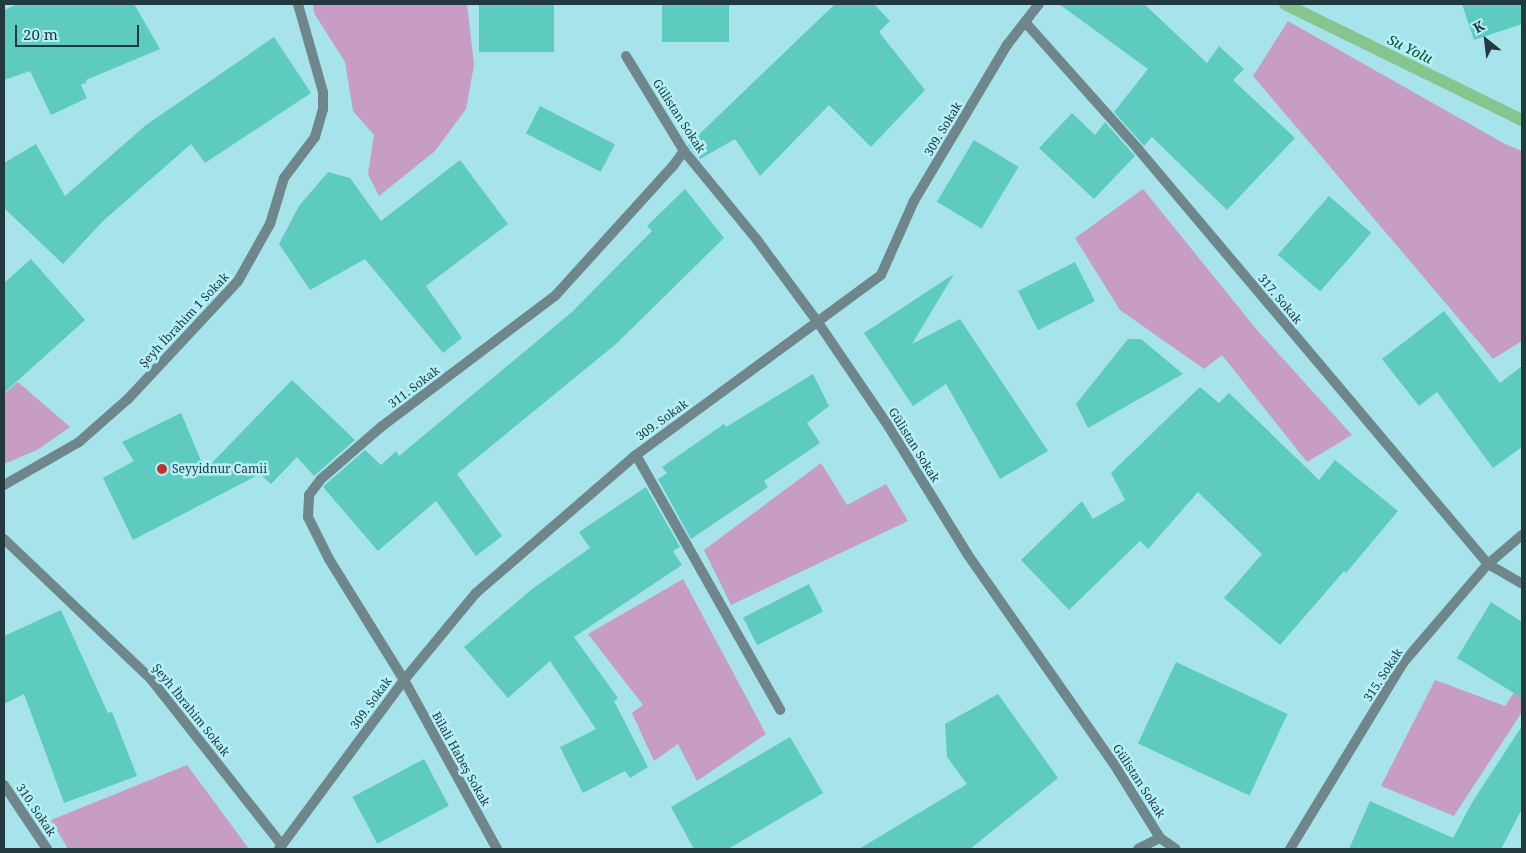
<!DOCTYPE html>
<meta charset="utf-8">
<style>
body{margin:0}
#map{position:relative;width:1526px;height:853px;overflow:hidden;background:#a7e3eb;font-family:"Noto Serif",serif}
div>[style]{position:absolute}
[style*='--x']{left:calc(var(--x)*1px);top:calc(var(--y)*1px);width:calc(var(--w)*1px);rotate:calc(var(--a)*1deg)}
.green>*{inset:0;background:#c79dc6}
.stream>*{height:12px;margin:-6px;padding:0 6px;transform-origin:6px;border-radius:6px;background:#86c58d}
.building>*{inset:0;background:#5ecbc1;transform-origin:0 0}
.street>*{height:10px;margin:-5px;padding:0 5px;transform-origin:5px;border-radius:5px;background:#6f878a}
.dots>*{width:14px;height:14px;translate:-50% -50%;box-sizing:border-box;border:2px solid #b4f0f9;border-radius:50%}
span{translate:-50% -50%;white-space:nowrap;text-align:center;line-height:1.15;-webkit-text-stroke:5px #b4f0f9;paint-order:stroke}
.street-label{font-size:12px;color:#223a3e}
.poi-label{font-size:12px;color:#223a3e}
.left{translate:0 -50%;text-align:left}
.water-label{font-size:14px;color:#054d1b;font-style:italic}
.frame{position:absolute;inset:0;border:5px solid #223a3e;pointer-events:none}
.north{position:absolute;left:1461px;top:15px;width:50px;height:50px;-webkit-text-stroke:4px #b4f0f9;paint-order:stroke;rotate:331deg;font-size:14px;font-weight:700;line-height:20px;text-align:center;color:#223a3e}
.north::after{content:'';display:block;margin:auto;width:18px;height:22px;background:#223a3e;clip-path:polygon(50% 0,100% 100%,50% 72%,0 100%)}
.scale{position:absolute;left:15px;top:25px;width:124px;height:22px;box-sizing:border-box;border:2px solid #223a3e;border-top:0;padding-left:6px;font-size:15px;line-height:18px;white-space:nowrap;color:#223a3e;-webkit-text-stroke:4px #b4f0f9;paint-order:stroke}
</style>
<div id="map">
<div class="green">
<div style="clip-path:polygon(313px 4px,467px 4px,474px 65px,466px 109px,435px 151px,379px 196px,368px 174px,374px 135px,353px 111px,345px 62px,314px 13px)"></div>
<div style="clip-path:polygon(1288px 21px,1505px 144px,1522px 151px,1522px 341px,1493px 359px,1253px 76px)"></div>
<div style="clip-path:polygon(1143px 189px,1257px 330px,1352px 435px,1307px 462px,1222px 355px,1204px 369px,1120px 310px,1075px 238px)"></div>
<div style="clip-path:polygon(18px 382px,70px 427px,37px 450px,4px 464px,4px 394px)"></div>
<div style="clip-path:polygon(821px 463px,847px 505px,886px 484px,908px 521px,731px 605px,704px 550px)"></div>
<div style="clip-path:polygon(683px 579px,766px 734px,697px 781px,678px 744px,654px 761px,632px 713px,643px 705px,588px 634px)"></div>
<div style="clip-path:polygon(1435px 680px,1505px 706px,1522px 680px,1522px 712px,1454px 816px,1381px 786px)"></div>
<div style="clip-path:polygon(187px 765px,249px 849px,68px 849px,51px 820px)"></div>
</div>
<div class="stream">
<div style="--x:1285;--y:4;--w:264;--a:26.1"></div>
</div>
<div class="building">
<div style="clip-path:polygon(18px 4px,134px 4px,160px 49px,86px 80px,87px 82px,81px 85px,87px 98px,51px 115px,30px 71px,4px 80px,4px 10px)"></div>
<div style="left:479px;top:4px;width:75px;height:48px"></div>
<div style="left:662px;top:4px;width:67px;height:38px"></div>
<div style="clip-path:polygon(835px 4px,874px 4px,890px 21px,879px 32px,925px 90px,871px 147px,829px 105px,760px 176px,735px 139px,700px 159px,688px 145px)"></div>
<div style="clip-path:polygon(1059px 4px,1144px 4px,1207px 63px,1219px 46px,1244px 69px,1233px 80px,1295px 138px,1227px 210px,1152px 137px,1144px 146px,1114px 112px,1148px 69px)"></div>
<div style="clip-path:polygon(1462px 4px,1522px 4px,1522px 24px,1474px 40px)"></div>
<div style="clip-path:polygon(274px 37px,311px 93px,205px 163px,191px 144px,103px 221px,63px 264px,4px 208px,4px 163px,36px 144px,65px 196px,146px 125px)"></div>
<div style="left:540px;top:106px;width:84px;height:31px;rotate:27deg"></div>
<div style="clip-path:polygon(1072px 113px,1095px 135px,1105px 122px,1135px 156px,1094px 199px,1039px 148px)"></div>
<div style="left:974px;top:140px;width:52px;height:72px;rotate:31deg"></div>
<div style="clip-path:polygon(460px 160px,508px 224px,426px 286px,462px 338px,443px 353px,365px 259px,310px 290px,279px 244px,299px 206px,328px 172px,350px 178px,381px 221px)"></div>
<div style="clip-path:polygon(685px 189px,724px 238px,616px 344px,457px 474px,502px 536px,476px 556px,436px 501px,378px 551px,323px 487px,326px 484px,365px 450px,381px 465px,396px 451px,399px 456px,572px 312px,652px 231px,647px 226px)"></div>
<div style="left:1329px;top:196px;width:56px;height:78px;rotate:41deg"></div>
<div style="clip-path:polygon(31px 259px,85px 320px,4px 393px,4px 283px)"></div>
<div style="left:1075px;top:262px;width:44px;height:64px;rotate:63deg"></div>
<div style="clip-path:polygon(954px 274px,912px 344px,960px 319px,1048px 451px,1000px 479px,946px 384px,913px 406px,864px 333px)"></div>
<div style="clip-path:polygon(1444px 311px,1500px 383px,1522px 366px,1522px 447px,1493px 468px,1437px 392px,1419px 406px,1382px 359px)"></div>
<div style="clip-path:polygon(1128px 339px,1141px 339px,1183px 374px,1088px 428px,1076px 404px)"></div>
<div style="clip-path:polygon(813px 374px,829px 406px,807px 423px,820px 443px,764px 481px,768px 487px,691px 539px,658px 479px,667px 473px,662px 467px,724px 424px,726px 427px)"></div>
<div style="clip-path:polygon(292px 380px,355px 440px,314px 476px,297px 457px,271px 484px,260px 474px,133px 540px,103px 478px,134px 461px,122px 442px,181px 413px,205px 470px)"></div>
<div style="clip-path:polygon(1200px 387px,1219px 403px,1229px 393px,1319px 480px,1335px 460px,1398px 511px,1346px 573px,1344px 571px,1280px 645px,1224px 598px,1262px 554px,1198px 492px,1148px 549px,1140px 541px,1069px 610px,1021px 560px,1082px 501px,1093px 519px,1125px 500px,1111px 473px)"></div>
<div style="clip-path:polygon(646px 487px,680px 547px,673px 551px,682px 565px,574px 637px,618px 698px,614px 701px,648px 767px,630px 778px,625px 771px,583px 793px,560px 747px,596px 729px,550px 661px,508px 698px,464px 647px,532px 589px,590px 548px,579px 532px)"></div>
<div style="left:809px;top:584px;width:31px;height:74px;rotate:63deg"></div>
<div style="clip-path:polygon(1491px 602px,1522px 622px,1522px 698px,1457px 658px)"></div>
<div style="clip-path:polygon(61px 610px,108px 713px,112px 712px,137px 776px,64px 803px,24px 694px,4px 704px,4px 636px)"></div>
<div style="left:1176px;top:662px;width:123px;height:90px;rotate:25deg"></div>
<div style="clip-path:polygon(998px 694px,1058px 778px,970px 849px,859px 849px,967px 784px,947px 757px,945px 724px)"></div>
<div style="clip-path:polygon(1522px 726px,1522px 809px,1501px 849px,1349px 849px,1370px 801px,1453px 838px,1473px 801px)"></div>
<div style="clip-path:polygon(790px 737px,823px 793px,728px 849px,694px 849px,671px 807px)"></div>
<div style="left:424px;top:759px;width:53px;height:81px;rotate:62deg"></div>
</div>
<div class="street">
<div style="--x:1025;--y:22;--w:170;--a:48.3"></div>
<div style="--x:1138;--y:149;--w:543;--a:49.86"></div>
<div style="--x:1488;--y:564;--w:39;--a:30"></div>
<div style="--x:626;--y:56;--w:111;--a:58.6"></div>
<div style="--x:684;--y:151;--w:115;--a:50.6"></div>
<div style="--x:757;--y:240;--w:101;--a:53.5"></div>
<div style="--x:817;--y:321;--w:128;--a:55.8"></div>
<div style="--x:889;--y:427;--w:150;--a:58.3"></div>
<div style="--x:968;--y:555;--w:255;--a:55.1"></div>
<div style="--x:1114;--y:764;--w:87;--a:58.1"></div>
<div style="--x:1160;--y:838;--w:19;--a:35"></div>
<div style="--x:636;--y:455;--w:293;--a:60.5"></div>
<div style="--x:4;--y:485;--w:86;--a:-29.8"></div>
<div style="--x:79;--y:442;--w:65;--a:-41.3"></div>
<div style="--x:128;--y:399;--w:161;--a:-47"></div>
<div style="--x:238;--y:281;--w:65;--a:-60.7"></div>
<div style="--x:270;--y:224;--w:48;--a:-73.1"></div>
<div style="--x:284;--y:178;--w:51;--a:-52.9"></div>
<div style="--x:315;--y:137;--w:29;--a:-74"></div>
<div style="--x:323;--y:109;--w:17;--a:-90"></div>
<div style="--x:323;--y:92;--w:91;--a:-105.9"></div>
<div style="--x:4;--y:539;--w:202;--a:43.6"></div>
<div style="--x:150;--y:678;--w:213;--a:51.7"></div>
<div style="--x:4;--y:785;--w:77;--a:56.1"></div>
<div style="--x:279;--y:849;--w:210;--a:-53.5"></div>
<div style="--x:404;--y:680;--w:113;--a:-50.4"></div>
<div style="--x:476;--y:593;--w:211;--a:-40.8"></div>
<div style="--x:636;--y:455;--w:304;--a:-36.3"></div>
<div style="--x:881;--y:275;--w:81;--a:-66"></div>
<div style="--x:914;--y:201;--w:182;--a:-59.2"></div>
<div style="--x:1007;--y:45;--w:52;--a:-52"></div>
<div style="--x:497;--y:849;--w:193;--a:-118.8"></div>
<div style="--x:404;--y:680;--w:142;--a:-121.8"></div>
<div style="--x:329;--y:559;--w:47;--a:-116.6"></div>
<div style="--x:308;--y:517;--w:22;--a:-87"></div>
<div style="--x:309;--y:495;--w:20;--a:-53"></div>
<div style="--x:321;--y:479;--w:79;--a:-40.9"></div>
<div style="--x:381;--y:427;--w:218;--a:-37"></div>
<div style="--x:555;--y:296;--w:176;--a:-47.8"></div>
<div style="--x:673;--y:166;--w:19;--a:-54"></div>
<div style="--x:1138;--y:849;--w:25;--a:-27"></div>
<div style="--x:1290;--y:849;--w:218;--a:-58.7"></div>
<div style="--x:1403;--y:663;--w:130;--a:-49.4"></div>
<div style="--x:1488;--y:564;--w:45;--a:-40.5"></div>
</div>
<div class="dots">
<div style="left:162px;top:469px;background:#c0322c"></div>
</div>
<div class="street-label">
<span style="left:679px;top:116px;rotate:57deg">Gülistan Sokak</span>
<span style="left:943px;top:129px;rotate:-59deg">309. Sokak</span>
<span style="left:1280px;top:299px;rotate:50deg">317. Sokak</span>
<span style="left:184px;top:320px;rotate:-47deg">Şeyh İbrahim 1 Sokak</span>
<span style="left:414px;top:387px;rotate:-37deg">311. Sokak</span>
<span style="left:662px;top:420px;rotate:-36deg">309. Sokak</span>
<span style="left:914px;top:445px;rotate:58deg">Gülistan Sokak</span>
<span style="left:1383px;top:675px;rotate:-57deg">315. Sokak</span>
<span style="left:371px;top:703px;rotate:-54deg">309. Sokak</span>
<span style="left:191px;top:710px;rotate:51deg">Şeyh İbrahim Sokak</span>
<span style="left:461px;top:759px;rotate:61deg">Bilali Habeş Sokak</span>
<span style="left:1139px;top:781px;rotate:57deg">Gülistan Sokak</span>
<span style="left:36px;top:810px;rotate:56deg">310. Sokak</span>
</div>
<div class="poi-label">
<span class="left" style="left:172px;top:469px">Seyyidnur Camii</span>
</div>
<div class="water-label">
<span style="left:1410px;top:49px;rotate:26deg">Su Yolu</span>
</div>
<div class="frame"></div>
<div class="north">K</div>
<div class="scale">20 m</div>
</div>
